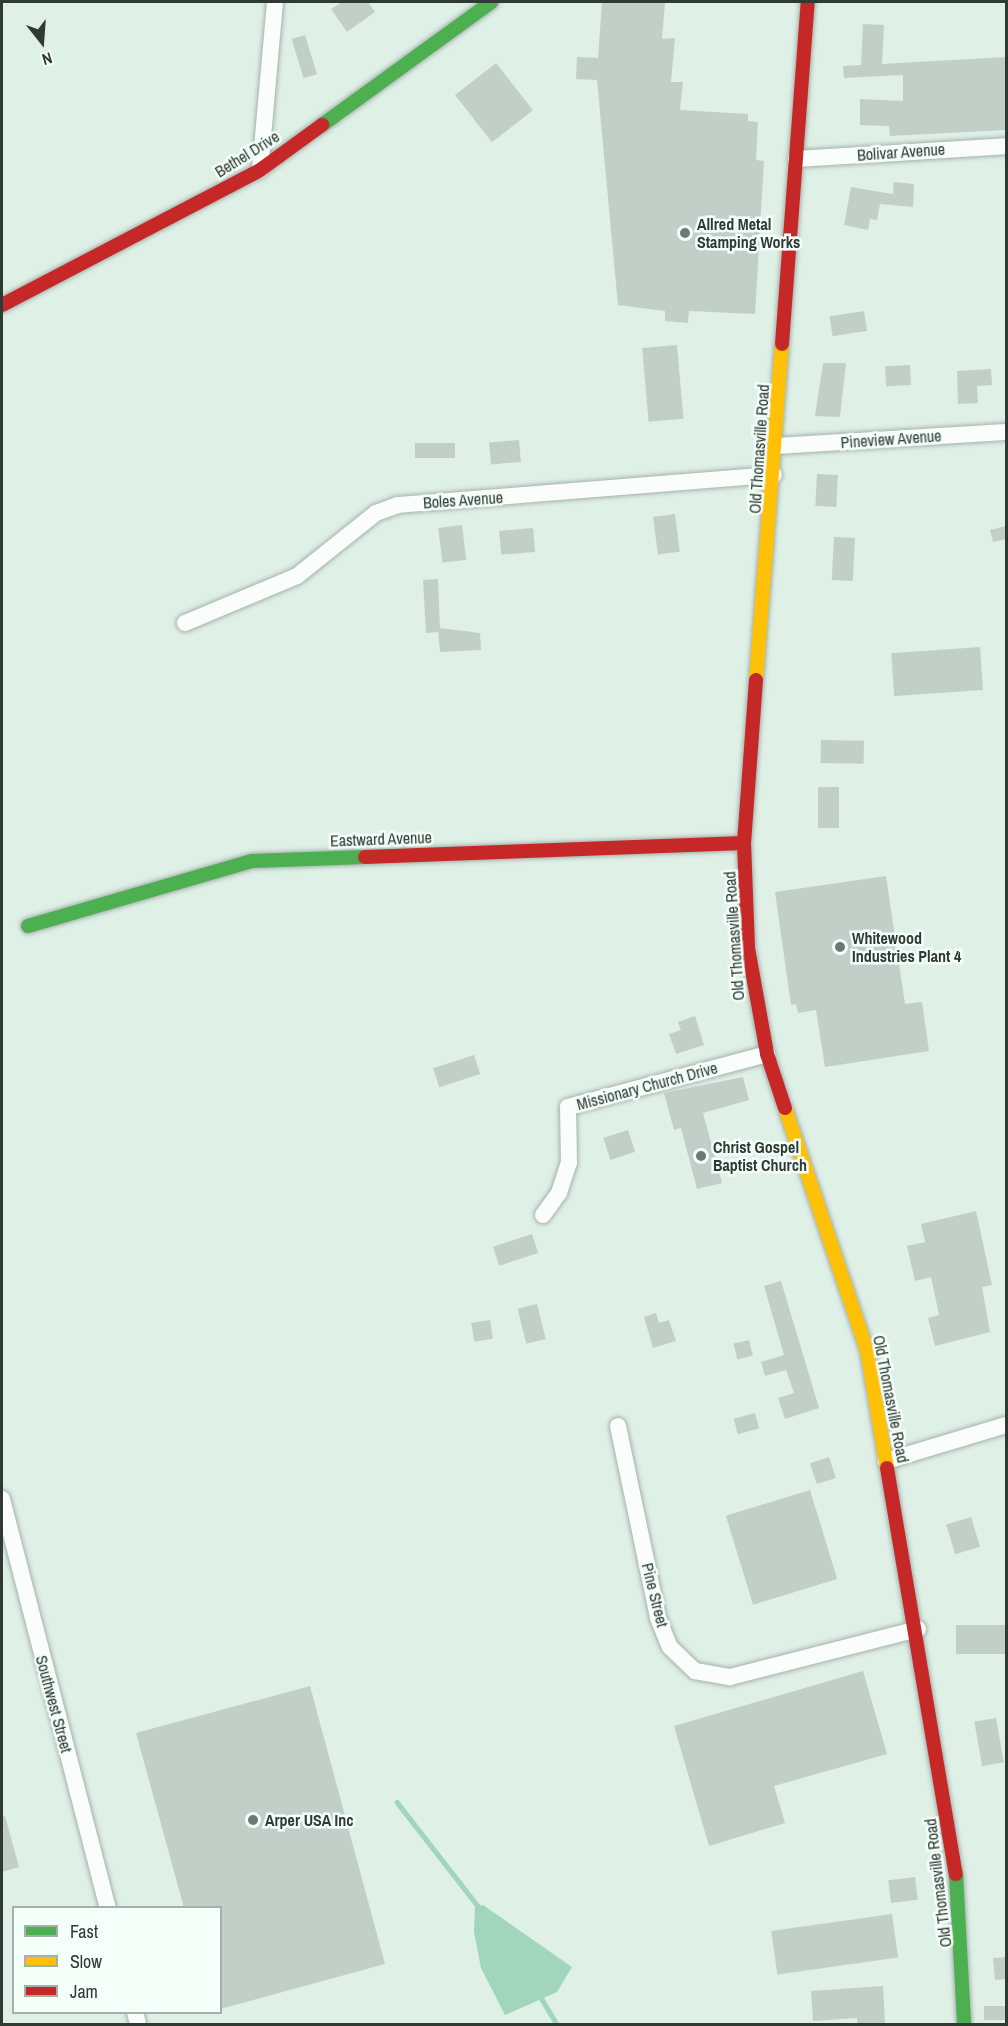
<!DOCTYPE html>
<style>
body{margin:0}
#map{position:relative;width:1008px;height:2026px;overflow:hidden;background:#dff0e7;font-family:"Archivo Narrow",sans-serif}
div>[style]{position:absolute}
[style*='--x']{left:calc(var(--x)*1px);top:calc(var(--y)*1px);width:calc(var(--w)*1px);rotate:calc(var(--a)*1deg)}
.water>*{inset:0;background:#a1d5bc}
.stream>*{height:4.5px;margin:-2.25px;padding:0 2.25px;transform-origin:2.25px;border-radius:2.25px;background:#a1d5bc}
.building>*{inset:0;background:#c2cfc8;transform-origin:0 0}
.roads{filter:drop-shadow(0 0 2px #a5b2ab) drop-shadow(0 0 2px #a5b2ab)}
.street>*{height:16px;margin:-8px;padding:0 8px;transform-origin:8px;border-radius:8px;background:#fafdfb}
.fast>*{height:14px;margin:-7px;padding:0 7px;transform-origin:7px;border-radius:7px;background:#4caf50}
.slow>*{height:14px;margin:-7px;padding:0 7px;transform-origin:7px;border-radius:7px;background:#ffc107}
.jam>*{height:14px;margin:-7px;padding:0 7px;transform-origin:7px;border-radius:7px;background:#c62828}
.dots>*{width:16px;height:16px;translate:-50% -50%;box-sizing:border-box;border:3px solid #f3fff8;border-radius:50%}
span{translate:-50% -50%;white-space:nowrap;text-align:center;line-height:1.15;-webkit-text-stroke:5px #f3fff8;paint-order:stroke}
.street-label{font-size:16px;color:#2f3a34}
.poi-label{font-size:16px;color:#2f3a34;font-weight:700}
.left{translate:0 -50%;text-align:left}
.frame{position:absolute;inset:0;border:3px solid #2f3a34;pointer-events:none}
.legend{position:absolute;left:12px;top:1906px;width:210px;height:108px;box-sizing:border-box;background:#f3fff8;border:2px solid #a5b0aa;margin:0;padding:8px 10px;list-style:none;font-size:18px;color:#2f3a34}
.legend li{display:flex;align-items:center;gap:12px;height:30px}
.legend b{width:30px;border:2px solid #a5b0aa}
.north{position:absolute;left:12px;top:12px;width:60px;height:60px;-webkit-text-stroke:4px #f3fff8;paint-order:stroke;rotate:163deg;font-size:16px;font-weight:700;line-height:24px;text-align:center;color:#2f3a34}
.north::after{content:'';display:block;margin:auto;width:21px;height:27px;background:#2f3a34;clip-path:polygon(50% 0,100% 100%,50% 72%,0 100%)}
</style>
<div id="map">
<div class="water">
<div style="clip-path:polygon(483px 1905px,572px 1967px,557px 1992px,505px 2015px,481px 1968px,474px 1932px,475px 1907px)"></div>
</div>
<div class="stream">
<div style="--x:397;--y:1802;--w:137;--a:52.1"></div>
<div style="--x:540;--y:1996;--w:33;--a:59"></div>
</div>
<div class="building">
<div style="clip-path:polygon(342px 2px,368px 2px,375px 12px,347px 32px,331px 9px)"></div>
<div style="clip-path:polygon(602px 2px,665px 2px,662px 39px,675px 38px,671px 82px,683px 82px,680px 110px,748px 114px,748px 121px,758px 122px,756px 160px,764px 161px,755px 314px,689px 311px,688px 323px,665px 321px,665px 311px,618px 305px,597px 80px,576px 79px,577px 57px,598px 58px)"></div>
<div style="clip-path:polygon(863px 24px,884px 25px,882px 64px,1006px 57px,1006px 130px,890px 136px,889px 126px,860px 125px,860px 99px,903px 101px,903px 75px,844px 78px,843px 66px,861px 65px)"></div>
<div style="left:305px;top:35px;width:41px;height:14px;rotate:73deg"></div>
<div style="left:496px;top:63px;width:60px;height:52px;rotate:52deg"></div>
<div style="clip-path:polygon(894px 182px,914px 184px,913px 207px,880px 204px,877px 220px,870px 219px,868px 230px,844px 225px,851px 187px,893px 194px)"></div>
<div style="left:864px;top:311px;width:20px;height:35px;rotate:81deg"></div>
<div style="left:677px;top:345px;width:74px;height:35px;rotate:85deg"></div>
<div style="clip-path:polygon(823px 363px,846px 363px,840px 417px,815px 416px)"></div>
<div style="left:910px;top:365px;width:20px;height:25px;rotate:87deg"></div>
<div style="clip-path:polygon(991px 369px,992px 385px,977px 386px,978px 403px,958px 404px,957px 371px)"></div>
<div style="left:519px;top:440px;width:22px;height:30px;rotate:85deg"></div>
<div style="left:455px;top:443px;width:15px;height:40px;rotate:90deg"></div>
<div style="left:817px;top:474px;width:21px;height:32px;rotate:3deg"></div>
<div style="left:675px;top:514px;width:38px;height:22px;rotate:83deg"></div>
<div style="left:462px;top:525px;width:35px;height:24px;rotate:83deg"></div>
<div style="clip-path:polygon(1006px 526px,1006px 539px,993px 542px,990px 530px)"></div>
<div style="left:533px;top:528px;width:24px;height:34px;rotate:85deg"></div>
<div style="left:834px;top:537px;width:21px;height:43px;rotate:3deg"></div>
<div style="clip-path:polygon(438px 579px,440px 628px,480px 633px,481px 650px,440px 652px,438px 632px,426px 633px,423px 580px)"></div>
<div style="left:980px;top:647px;width:43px;height:89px;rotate:86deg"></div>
<div style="left:821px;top:740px;width:43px;height:23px;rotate:1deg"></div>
<div style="left:818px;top:787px;width:21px;height:41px"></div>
<div style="clip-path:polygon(886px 876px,905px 1004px,922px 1002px,929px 1051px,825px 1067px,816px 1010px,798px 1013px,796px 1004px,791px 1005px,775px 892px)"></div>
<div style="clip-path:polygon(695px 1016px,704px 1045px,676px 1054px,669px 1034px,681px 1030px,678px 1022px)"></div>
<div style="left:474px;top:1055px;width:20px;height:43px;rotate:72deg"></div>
<div style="clip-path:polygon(743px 1077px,749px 1100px,703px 1113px,722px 1183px,697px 1189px,681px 1128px,674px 1130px,664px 1093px)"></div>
<div style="left:628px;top:1130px;width:23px;height:26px;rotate:72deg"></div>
<div style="clip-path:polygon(976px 1211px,992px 1285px,982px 1287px,990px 1332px,935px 1346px,928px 1318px,939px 1315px,931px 1277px,915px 1281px,907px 1246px,925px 1242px,921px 1224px)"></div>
<div style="left:532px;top:1234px;width:20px;height:41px;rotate:72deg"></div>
<div style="clip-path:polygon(781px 1281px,819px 1408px,785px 1419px,778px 1398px,794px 1393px,786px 1370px,765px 1376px,761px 1362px,784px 1355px,764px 1286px)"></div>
<div style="left:537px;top:1304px;width:36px;height:20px;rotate:76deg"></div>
<div style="clip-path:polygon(656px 1313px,659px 1323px,669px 1320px,676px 1341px,653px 1348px,644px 1317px)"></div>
<div style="left:490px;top:1320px;width:19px;height:19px;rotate:81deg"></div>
<div style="left:749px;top:1340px;width:16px;height:16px;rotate:76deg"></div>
<div style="left:755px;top:1413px;width:16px;height:22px;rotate:75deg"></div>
<div style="left:829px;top:1457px;width:22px;height:20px;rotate:72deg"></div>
<div style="left:810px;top:1490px;width:93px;height:88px;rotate:73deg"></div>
<div style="left:971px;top:1517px;width:31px;height:26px;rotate:73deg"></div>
<div style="left:1006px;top:1625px;width:29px;height:50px;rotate:90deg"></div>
<div style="clip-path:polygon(863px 1671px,887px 1754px,774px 1786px,785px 1823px,709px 1846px,674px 1726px)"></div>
<div style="clip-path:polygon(310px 1686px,385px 1964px,220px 2009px,220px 1908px,184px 1908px,136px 1733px)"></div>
<div style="left:996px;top:1718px;width:45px;height:22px;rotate:80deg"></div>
<div style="clip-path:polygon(5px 1816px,19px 1867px,2px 1872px,2px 1817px)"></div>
<div style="left:915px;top:1877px;width:23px;height:27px;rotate:83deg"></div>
<div style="left:892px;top:1914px;width:44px;height:122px;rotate:82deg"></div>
<div style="clip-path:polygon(1006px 1957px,1006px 1979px,995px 1980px,993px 1958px)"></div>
<div style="clip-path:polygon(883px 1986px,885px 2025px,857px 2025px,857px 2018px,813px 2021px,811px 1991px)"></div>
<div style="left:984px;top:2006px;width:22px;height:14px"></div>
</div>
<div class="roads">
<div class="street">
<div style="--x:796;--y:159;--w:210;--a:-3.5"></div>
<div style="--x:260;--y:170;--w:169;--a:-84.9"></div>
<div style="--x:776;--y:446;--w:230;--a:-3.5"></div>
<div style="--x:185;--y:623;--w:121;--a:-22.8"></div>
<div style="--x:297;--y:576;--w:101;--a:-38.6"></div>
<div style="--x:376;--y:513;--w:23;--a:-20"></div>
<div style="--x:398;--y:505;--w:377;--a:-4.6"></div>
<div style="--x:543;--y:1215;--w:27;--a:-54"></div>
<div style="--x:559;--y:1193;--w:32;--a:-72"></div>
<div style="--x:569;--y:1163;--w:56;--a:-91"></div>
<div style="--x:568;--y:1107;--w:206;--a:-14.9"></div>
<div style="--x:618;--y:1426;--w:196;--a:78.2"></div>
<div style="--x:658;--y:1618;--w:31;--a:68"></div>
<div style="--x:670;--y:1647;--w:35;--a:44"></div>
<div style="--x:695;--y:1671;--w:36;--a:10"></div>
<div style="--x:730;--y:1677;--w:194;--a:-14.3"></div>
<div style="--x:886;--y:1461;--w:125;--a:-16.7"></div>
<div style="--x:2;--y:1499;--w:423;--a:75.5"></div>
<div style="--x:135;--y:2012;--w:12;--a:76"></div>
</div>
<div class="fast">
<div style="--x:322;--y:125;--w:209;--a:-36"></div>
<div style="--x:28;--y:926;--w:233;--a:-16.2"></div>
<div style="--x:252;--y:861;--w:113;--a:-2"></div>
<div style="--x:956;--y:1874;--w:150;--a:86.9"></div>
</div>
<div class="slow">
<div style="--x:756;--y:680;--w:337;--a:-85.6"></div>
<div style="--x:785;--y:1108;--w:256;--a:71.3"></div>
<div style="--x:867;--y:1350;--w:120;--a:80.4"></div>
</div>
<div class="jam">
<div style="--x:2;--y:305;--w:291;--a:-27.6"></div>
<div style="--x:260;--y:170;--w:77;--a:-36"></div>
<div style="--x:782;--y:344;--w:343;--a:-85.7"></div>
<div style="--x:756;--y:680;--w:163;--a:94.2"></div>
<div style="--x:744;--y:843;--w:105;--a:87.8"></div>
<div style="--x:748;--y:948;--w:108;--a:79.8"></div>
<div style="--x:767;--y:1054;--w:57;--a:71.6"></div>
<div style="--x:365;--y:857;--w:379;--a:-2.1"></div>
<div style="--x:887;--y:1468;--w:412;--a:80.4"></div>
</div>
</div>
<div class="dots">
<div style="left:685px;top:233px;background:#6d7a73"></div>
<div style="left:840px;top:947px;background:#6d7a73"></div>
<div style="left:701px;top:1156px;background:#6d7a73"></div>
<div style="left:253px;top:1820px;background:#6d7a73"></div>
</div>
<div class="street-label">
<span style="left:901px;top:152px;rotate:-4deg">Bolivar Avenue</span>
<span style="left:247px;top:154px;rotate:-32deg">Bethel Drive</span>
<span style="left:891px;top:439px;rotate:-4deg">Pineview Avenue</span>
<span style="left:759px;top:449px;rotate:-86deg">Old Thomasville Road</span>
<span style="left:463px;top:500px;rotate:-4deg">Boles Avenue</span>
<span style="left:381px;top:839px;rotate:-2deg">Eastward Avenue</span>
<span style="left:734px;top:936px;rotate:-94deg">Old Thomasville Road</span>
<span style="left:647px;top:1086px;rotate:-15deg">Missionary Church Drive</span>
<span style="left:891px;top:1399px;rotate:79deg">Old Thomasville Road</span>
<span style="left:655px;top:1595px;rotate:76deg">Pine Street</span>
<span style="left:54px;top:1704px;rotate:75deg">Southwest Street</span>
<span style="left:938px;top:1883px;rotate:-97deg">Old Thomasville Road</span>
</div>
<div class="poi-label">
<span class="left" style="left:697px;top:233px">Allred Metal<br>Stamping Works</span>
<span class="left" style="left:852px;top:947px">Whitewood<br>Industries Plant 4</span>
<span class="left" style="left:713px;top:1156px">Christ Gospel<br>Baptist Church</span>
<span class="left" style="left:265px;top:1820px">Arper USA Inc</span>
</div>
<div class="frame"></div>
<ul class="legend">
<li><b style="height:8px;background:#4caf50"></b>Fast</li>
<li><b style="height:8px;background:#ffc107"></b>Slow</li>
<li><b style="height:8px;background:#c62828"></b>Jam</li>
</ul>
<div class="north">N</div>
</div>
